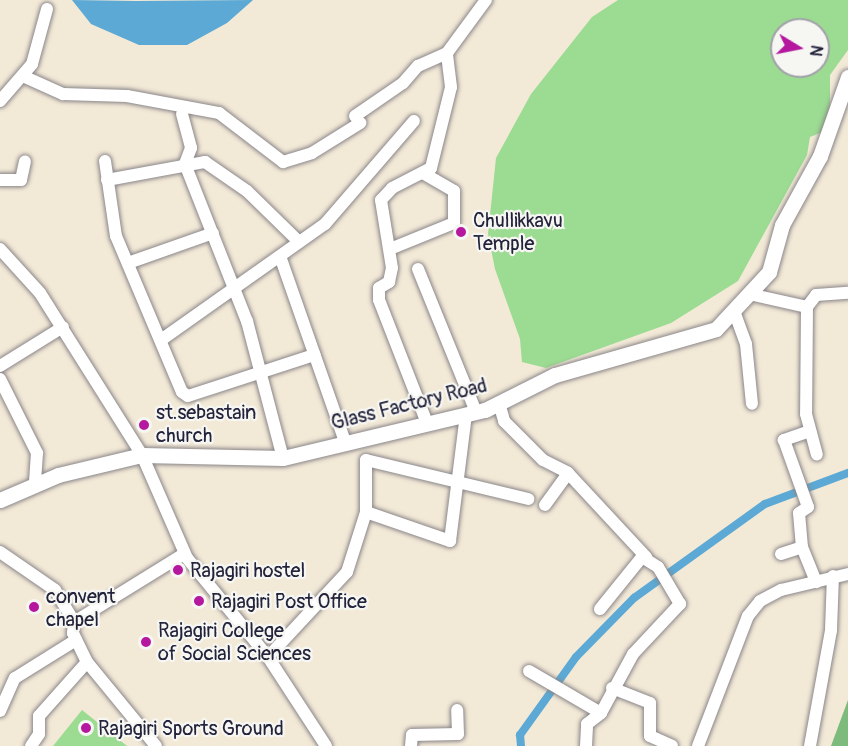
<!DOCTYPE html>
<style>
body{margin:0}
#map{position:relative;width:848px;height:746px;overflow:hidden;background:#f3e9d7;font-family:Pangolin,sans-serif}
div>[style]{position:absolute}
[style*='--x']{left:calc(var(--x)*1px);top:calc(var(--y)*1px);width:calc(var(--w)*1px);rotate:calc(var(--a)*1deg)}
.green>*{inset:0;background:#9bdb92}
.forest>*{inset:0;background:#7cbb7c}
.water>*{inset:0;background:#5ba9d4}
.canal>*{height:8px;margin:-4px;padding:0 4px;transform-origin:4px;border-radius:4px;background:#5ba9d4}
.roads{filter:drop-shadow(0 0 2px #8a8689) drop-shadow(0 0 2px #8a8689)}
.minor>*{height:12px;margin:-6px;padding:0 6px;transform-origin:6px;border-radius:6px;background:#fff}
.major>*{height:15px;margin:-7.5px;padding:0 7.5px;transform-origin:7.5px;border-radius:7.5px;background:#fff}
.dots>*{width:16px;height:16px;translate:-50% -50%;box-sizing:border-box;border:3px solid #f6f6f2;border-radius:50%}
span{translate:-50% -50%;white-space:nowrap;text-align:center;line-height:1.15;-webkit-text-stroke:4.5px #f6f6f2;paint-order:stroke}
.poi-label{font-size:20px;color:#22223b}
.left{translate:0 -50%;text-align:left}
.street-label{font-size:20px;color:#22223b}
.north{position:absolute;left:770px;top:18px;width:60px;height:60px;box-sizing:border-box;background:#f6f6f2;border:2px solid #a1a1a9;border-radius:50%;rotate:100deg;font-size:16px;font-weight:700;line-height:24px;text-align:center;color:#22223b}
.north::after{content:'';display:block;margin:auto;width:21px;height:27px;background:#b5179e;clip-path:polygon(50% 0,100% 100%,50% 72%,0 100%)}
</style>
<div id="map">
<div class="green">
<div style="clip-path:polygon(evenodd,618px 0,848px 0,848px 50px,830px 75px,830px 129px,810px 137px,807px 155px,738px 281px,671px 323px,546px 368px,522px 362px,520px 339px,495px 269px,488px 234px,496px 158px,531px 94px,592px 17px,618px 0,782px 30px,818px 30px,818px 66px,782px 66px,782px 30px)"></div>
<div style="clip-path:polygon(82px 710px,127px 746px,53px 746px)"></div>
</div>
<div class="forest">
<div style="clip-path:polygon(848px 700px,848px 746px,831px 746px)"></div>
</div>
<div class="water">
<div style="clip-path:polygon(72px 0,136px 1px,253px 0,227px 23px,187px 45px,139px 45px,91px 24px)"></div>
</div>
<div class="canal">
<div style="--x:521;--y:746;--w:11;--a:-95"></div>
<div style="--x:520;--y:735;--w:96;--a:-54.3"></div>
<div style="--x:576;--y:657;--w:83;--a:-45.5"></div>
<div style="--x:634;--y:598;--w:161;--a:-35.7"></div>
<div style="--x:765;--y:504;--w:89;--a:-20.5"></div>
</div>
<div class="roads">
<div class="minor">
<div style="--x:25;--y:77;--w:42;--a:24.1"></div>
<div style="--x:63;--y:94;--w:64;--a:1.8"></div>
<div style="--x:127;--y:96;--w:94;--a:10.5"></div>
<div style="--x:219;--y:113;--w:81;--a:37.4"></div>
<div style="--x:283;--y:162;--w:30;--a:-17"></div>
<div style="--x:312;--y:153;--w:57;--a:-32"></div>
<div style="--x:0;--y:101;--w:49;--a:-49.1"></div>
<div style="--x:32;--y:64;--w:57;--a:-74.7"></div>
<div style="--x:182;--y:114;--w:35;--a:75"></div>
<div style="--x:191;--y:148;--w:17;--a:111"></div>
<div style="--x:185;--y:164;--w:169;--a:68.5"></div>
<div style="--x:247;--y:321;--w:142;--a:75.3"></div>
<div style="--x:355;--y:116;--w:58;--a:-34.5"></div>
<div style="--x:403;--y:83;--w:23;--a:-49"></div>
<div style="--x:418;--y:66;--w:32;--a:-24"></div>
<div style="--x:105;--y:161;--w:76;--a:81.7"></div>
<div style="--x:116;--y:236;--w:169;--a:67.1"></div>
<div style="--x:182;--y:392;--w:7;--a:34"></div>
<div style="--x:188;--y:396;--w:133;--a:-18"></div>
<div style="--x:0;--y:180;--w:21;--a:0"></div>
<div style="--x:21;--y:180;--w:19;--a:-78"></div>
<div style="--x:107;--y:180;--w:100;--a:-10.4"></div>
<div style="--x:205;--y:162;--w:51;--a:34.6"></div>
<div style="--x:247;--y:191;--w:73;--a:44.4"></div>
<div style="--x:0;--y:249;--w:59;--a:47.7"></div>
<div style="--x:40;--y:293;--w:191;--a:57.8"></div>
<div style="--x:142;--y:455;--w:112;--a:66.4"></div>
<div style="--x:187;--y:558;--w:128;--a:50.7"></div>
<div style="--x:268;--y:657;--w:106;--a:56.9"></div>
<div style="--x:390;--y:249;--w:69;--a:-22.1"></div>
<div style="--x:454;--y:223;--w:32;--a:-90"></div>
<div style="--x:454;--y:191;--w:34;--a:-150"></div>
<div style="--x:281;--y:259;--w:194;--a:70.7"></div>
<div style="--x:128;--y:263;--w:90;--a:-19.4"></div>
<div style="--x:418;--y:269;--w:154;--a:67.9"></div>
<div style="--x:749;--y:294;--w:59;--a:12.6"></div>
<div style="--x:807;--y:307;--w:15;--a:-53"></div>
<div style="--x:816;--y:295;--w:32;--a:-4"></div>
<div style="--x:807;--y:307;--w:107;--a:90.5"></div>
<div style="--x:806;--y:414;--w:42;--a:75"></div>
<div style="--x:734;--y:311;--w:35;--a:70"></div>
<div style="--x:746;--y:344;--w:60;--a:84.3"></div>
<div style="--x:161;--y:340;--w:201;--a:-35.3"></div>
<div style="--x:325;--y:224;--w:136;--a:-49.2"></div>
<div style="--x:0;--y:366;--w:74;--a:-31.8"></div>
<div style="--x:0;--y:379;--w:83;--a:63.4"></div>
<div style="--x:37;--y:453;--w:32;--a:94"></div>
<div style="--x:499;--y:403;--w:19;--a:74"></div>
<div style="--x:504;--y:421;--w:55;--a:45"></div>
<div style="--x:543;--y:460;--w:28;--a:27"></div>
<div style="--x:568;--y:473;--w:115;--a:47.1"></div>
<div style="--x:427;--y:423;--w:132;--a:-111.3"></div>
<div style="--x:379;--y:300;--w:12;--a:-90"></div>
<div style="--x:379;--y:288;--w:12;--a:-31"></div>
<div style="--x:389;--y:282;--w:14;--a:-78"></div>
<div style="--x:392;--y:268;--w:69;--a:-99.2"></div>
<div style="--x:381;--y:200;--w:16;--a:-47"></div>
<div style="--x:392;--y:188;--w:44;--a:-27.1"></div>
<div style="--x:431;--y:168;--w:83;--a:-76.1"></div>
<div style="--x:451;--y:87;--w:34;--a:-97"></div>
<div style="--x:447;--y:53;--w:66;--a:-53.7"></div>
<div style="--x:810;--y:431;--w:28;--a:161"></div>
<div style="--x:784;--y:440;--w:71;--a:70.3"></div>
<div style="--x:808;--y:507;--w:11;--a:146"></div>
<div style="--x:799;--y:513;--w:34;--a:85"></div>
<div style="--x:802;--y:547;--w:38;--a:68"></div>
<div style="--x:545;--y:505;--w:39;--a:-54"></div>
<div style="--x:366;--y:512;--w:89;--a:19"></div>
<div style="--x:450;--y:541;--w:128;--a:-82.8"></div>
<div style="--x:0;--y:552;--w:67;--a:34.6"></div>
<div style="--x:55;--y:590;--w:37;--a:59"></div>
<div style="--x:781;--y:554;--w:22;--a:-18"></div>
<div style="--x:268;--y:657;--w:116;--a:-47.1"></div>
<div style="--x:347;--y:572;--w:63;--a:-72.4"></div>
<div style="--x:366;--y:512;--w:52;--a:-90"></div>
<div style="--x:366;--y:460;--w:167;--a:13.5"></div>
<div style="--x:529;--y:671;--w:83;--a:30.3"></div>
<div style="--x:612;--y:688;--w:41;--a:21.5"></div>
<div style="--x:650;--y:703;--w:33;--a:90"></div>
<div style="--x:650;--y:736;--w:24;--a:24"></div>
<div style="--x:0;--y:711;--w:36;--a:-66"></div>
<div style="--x:15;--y:678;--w:72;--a:-31.9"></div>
<div style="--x:31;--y:746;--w:14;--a:-56"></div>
<div style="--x:39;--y:734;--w:18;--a:-90"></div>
<div style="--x:39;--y:716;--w:72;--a:-48.4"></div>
<div style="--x:156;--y:746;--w:109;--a:-129.4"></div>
<div style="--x:87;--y:662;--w:32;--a:-116"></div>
<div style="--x:73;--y:633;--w:11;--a:-85"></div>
<div style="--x:74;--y:622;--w:129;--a:-31.7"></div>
<div style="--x:411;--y:746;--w:11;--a:-85"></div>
<div style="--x:412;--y:735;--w:46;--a:-1.2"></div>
<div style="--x:458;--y:734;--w:24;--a:-92"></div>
<div style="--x:586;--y:746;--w:22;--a:-87"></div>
<div style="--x:587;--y:724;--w:18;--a:-38"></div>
<div style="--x:601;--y:713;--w:67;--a:-61.5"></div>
<div style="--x:633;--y:654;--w:69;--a:-46.8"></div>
<div style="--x:680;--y:604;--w:43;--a:-120.7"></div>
<div style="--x:658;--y:567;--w:19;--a:-148"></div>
<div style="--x:642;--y:557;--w:67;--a:128.9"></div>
<div style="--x:698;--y:746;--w:139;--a:-69"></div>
<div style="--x:748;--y:616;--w:19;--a:-51"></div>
<div style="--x:760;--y:601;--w:24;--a:-28"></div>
<div style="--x:781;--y:590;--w:69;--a:-13.4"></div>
<div style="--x:810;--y:746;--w:118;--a:-79.7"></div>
<div style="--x:831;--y:630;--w:54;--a:-87.9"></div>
</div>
<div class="major">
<div style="--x:0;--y:500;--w:63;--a:-23.3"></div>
<div style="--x:58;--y:475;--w:86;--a:-13.4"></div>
<div style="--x:142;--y:455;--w:141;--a:1.2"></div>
<div style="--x:283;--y:458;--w:208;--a:-13.4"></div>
<div style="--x:485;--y:410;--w:78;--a:-26.6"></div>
<div style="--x:555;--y:375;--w:167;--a:-15.9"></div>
<div style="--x:716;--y:329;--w:78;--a:-47.1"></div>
<div style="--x:769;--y:272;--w:49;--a:-74.5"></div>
<div style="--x:782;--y:225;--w:79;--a:-61.2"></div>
<div style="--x:820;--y:156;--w:84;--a:-70.5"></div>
</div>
</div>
<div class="dots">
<div style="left:461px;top:232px;background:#b5179e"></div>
<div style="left:144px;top:425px;background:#b5179e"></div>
<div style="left:178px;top:570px;background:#b5179e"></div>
<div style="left:199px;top:601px;background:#b5179e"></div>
<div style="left:34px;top:607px;background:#b5179e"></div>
<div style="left:146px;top:642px;background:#b5179e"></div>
<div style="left:86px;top:728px;background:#b5179e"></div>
</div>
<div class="poi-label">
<span class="left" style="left:473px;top:232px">Chullikkavu<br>Temple</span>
<span class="left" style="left:156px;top:424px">st.sebastain<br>church</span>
<span class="left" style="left:190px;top:570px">Rajagiri hostel</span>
<span class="left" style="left:46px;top:608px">convent<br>chapel</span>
<span class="left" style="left:211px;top:601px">Rajagiri Post Office</span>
<span class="left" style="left:158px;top:642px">Rajagiri College<br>of Social Sciences</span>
<span class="left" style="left:98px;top:728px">Rajagiri Sports Ground</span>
</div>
<div class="street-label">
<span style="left:409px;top:404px;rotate:-14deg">Glass Factory Road</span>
</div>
<div class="north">N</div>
</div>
